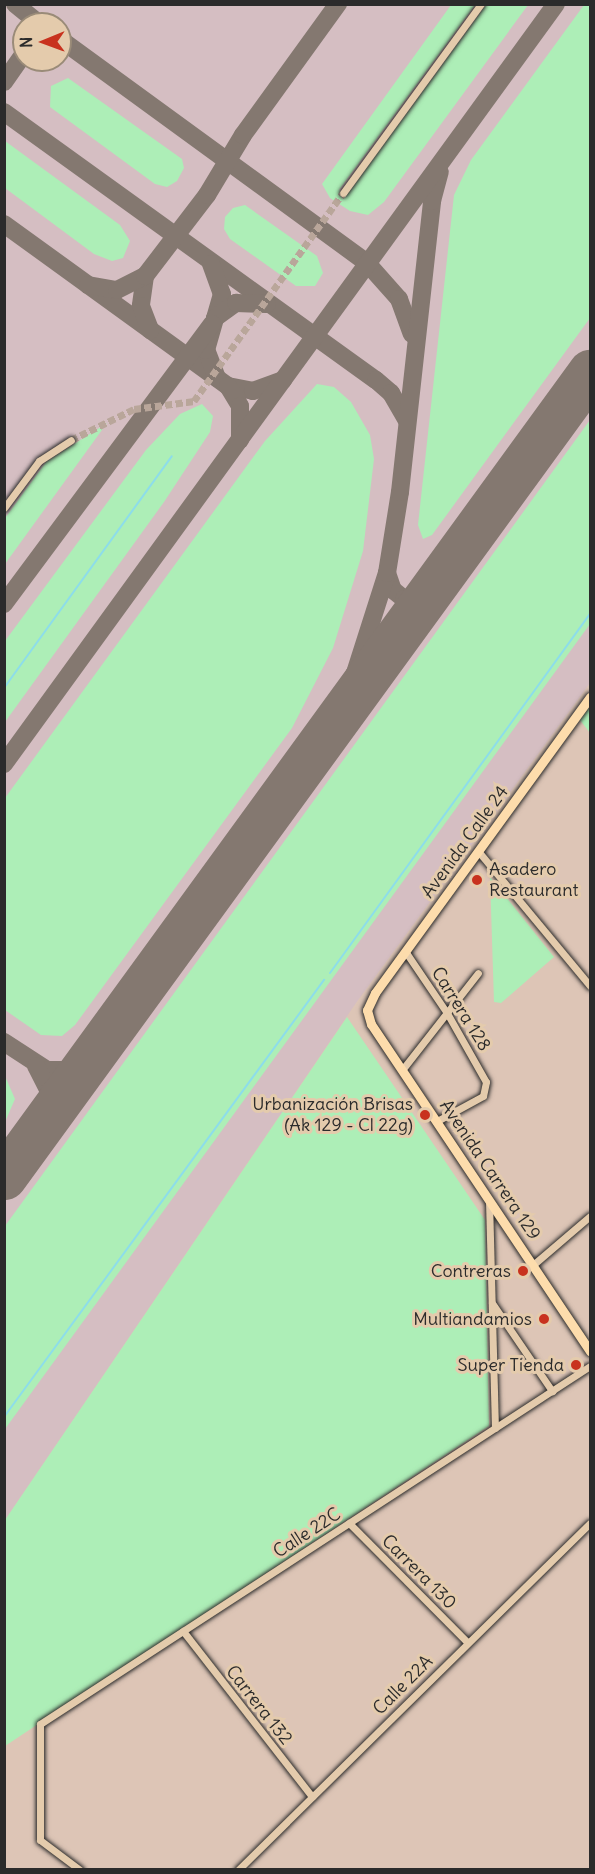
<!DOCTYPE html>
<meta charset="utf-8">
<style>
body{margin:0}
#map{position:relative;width:595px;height:1874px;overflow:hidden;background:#ddc5b6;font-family:Delius,sans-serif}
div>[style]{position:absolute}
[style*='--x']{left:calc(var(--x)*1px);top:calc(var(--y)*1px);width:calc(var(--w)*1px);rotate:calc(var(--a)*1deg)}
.built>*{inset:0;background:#d5bec2}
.green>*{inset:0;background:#adeeb7}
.stream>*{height:2px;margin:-1px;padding:0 1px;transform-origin:1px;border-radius:1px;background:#8dddea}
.taxiway>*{height:18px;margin:-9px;padding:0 9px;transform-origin:9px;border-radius:9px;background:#847870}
.runway>*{height:45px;margin:-22.5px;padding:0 22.5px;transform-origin:22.5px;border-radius:22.5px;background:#847870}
.minor-tunnel>*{height:7px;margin-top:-3.5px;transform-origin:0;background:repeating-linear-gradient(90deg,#b9a69a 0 7px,transparent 0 10.5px)}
.roads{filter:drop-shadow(0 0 2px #2b2b2b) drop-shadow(0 0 2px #2b2b2b)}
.minor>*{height:7px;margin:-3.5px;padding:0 3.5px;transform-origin:3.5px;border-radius:3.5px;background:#e4cbac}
.major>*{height:9px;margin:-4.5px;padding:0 4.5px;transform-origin:4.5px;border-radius:4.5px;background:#fddcac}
.dots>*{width:16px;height:16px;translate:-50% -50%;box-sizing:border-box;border:3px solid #e4cbac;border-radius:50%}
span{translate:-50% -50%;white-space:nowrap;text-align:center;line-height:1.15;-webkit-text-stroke:6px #e4cbac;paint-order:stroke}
.street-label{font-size:18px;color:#2b2b2b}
.poi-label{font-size:18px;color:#2b2b2b}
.left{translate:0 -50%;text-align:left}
.right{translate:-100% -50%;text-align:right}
.frame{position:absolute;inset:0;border:6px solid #2b2b2b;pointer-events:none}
.north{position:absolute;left:12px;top:12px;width:60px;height:60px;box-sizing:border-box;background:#e4cbac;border:2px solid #9a8b78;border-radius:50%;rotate:269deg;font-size:16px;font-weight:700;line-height:24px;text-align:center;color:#2b2b2b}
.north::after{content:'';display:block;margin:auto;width:21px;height:27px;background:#c8321e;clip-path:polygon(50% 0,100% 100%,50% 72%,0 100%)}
</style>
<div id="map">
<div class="built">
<div style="clip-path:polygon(evenodd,5px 5px,590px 5px,590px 683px,356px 1003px,5px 1520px,5px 5px,24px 24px,60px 24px,60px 60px,24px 60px,24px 24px)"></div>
</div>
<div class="green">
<div style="clip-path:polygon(451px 5px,475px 5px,339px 190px,346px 196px,486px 5px,528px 5px,384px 202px,368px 215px,350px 211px,330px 198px,322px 184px)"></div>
<div style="clip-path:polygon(584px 5px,590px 5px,590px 318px,432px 535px,423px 539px,418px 525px,454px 195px,471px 160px)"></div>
<div style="clip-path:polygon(68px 78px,182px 159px,184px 168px,177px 181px,167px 187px,155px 184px,50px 107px,51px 86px)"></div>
<div style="clip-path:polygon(5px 141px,120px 225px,130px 241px,123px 258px,112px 261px,94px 254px,5px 188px)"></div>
<div style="clip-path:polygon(245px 205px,317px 256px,323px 273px,315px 286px,296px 286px,230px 239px,224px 229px,225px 217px,233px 208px)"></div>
<div style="clip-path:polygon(317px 384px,334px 387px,351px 402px,370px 435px,374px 459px,363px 551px,333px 648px,292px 728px,75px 1025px,62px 1036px,41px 1035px,5px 1010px,5px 798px,265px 441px)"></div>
<div style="clip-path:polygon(202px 404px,213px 416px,210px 432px,164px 502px,5px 722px,5px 641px,146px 450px,180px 414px)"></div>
<div style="clip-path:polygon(590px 420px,590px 624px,5px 1429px,5px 1226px)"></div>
<div style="clip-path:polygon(107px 423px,5px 564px,5px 518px,46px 462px)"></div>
<div style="clip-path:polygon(590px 706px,590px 733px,580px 720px)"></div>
<div style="clip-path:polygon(490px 877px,554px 957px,501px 1003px,494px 1002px)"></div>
<div style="clip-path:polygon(347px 1017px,485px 1220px,489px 1426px,5px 1746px,5px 1520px)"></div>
<div style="clip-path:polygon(5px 1076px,15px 1099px,5px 1122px)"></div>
</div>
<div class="stream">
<div style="--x:4;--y:688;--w:286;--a:-54.1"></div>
<div style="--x:330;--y:973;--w:443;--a:-54.1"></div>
<div style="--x:4;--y:1417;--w:542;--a:-53.79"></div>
</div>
<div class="taxiway">
<div style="--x:15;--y:4;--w:32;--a:39"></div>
<div style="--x:60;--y:39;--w:380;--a:36.1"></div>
<div style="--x:367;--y:263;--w:48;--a:48.4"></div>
<div style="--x:399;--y:299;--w:37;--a:70"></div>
<div style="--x:4;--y:82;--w:35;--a:-55"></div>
<div style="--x:4;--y:112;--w:458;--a:35.8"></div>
<div style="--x:376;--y:380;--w:20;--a:41"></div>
<div style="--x:391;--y:393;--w:32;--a:60"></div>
<div style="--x:4;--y:224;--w:276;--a:35.9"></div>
<div style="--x:228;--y:386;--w:25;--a:11"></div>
<div style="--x:253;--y:391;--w:32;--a:-20"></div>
<div style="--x:211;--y:264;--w:32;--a:70"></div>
<div style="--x:222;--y:294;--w:25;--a:106"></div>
<div style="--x:145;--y:276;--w:30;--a:98"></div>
<div style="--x:141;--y:306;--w:26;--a:69"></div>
<div style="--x:88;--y:285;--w:29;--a:10"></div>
<div style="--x:117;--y:290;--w:31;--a:-27"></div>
<div style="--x:145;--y:276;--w:102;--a:-52.6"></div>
<div style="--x:207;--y:195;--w:70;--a:-59"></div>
<div style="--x:243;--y:135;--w:162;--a:-54.1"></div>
<div style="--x:217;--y:378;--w:30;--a:-111"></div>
<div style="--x:206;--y:350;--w:33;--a:-74"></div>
<div style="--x:215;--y:318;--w:26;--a:-36"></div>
<div style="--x:236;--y:303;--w:31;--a:2"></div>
<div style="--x:228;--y:386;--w:23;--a:59"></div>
<div style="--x:240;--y:406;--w:34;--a:90"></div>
<div style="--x:387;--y:573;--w:18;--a:71"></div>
<div style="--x:393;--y:590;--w:14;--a:39"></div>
<div style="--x:404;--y:599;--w:11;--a:-5"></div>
<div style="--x:415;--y:598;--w:27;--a:-34"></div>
<div style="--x:4;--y:604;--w:349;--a:-53.4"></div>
<div style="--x:319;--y:744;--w:80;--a:-63.1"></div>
<div style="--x:355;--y:673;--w:105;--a:-72.3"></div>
<div style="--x:387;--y:573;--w:82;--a:-80.9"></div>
<div style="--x:400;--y:492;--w:293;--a:-83.7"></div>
<div style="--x:432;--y:201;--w:30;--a:-75"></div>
<div style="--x:4;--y:764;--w:939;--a:-54.01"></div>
<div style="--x:4;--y:1042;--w:51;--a:33.1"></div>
<div style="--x:47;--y:1070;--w:17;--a:0"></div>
<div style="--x:64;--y:1070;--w:31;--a:-25"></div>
<div style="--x:36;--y:1066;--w:28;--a:63"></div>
<div style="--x:49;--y:1091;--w:31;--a:99"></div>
</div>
<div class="runway">
<div style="--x:4;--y:1177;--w:996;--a:-53.95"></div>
</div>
<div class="minor-tunnel">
<div style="--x:71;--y:440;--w:70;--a:-26.2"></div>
<div style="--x:134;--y:409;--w:61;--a:-7.6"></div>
<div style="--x:194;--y:401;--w:256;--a:-54.4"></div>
</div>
<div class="roads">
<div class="minor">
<div style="--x:343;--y:193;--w:234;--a:-53.9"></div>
<div style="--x:4;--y:508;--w:59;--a:-53.3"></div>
<div style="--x:39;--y:461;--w:38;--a:-33"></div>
<div style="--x:478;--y:851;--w:175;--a:50.3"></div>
<div style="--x:405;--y:951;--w:75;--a:55.9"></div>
<div style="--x:447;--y:1013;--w:79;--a:60.5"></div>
<div style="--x:486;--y:1082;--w:14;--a:102"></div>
<div style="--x:483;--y:1096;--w:52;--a:151.5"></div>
<div style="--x:402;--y:1070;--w:123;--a:-51.9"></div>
<div style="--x:489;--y:1200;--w:228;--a:88.5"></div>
<div style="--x:534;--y:1264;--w:74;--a:-40.6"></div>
<div style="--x:492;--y:1303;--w:107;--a:55.7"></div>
<div style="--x:349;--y:1523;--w:168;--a:45.2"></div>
<div style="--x:183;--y:1631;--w:210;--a:52.1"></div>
<div style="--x:80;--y:1870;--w:50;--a:-143.1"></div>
<div style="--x:40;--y:1840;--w:116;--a:-90"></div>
<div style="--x:40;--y:1724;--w:656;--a:-33.06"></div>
<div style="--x:238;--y:1870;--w:494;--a:-44.6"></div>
</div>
<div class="major">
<div style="--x:590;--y:697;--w:366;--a:126"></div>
<div style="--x:375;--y:993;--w:19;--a:115"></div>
<div style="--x:367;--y:1010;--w:15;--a:74"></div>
<div style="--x:371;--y:1024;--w:394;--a:56.2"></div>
</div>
</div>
<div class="dots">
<div style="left:477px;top:880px;background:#c8321e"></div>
<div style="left:425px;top:1115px;background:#c8321e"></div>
<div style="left:523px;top:1271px;background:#c8321e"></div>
<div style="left:544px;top:1319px;background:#c8321e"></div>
<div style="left:576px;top:1365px;background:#c8321e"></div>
</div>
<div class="street-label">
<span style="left:465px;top:842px;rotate:-54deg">Avenida Calle 24</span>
<span style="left:461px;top:1009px;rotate:58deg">Carrera 128</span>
<span style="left:490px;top:1170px;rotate:56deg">Avenida Carrera 129</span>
<span style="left:307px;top:1533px;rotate:-33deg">Calle 22C</span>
<span style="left:419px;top:1572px;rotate:45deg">Carrera 130</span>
<span style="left:403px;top:1685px;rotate:-45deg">Calle 22A</span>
<span style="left:259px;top:1705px;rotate:52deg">Carrera 132</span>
</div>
<div class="poi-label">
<span class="left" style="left:489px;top:880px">Asadero<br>Restaurant</span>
<span class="right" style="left:413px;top:1115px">Urbanización Brisas<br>(Ak 129 - Cl 22g)</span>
<span class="right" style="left:511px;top:1271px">Contreras</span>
<span class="right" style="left:532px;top:1319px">Multiandamios</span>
<span class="right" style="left:564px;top:1365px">Super Tienda</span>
</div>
<div class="frame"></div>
<div class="north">N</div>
</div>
